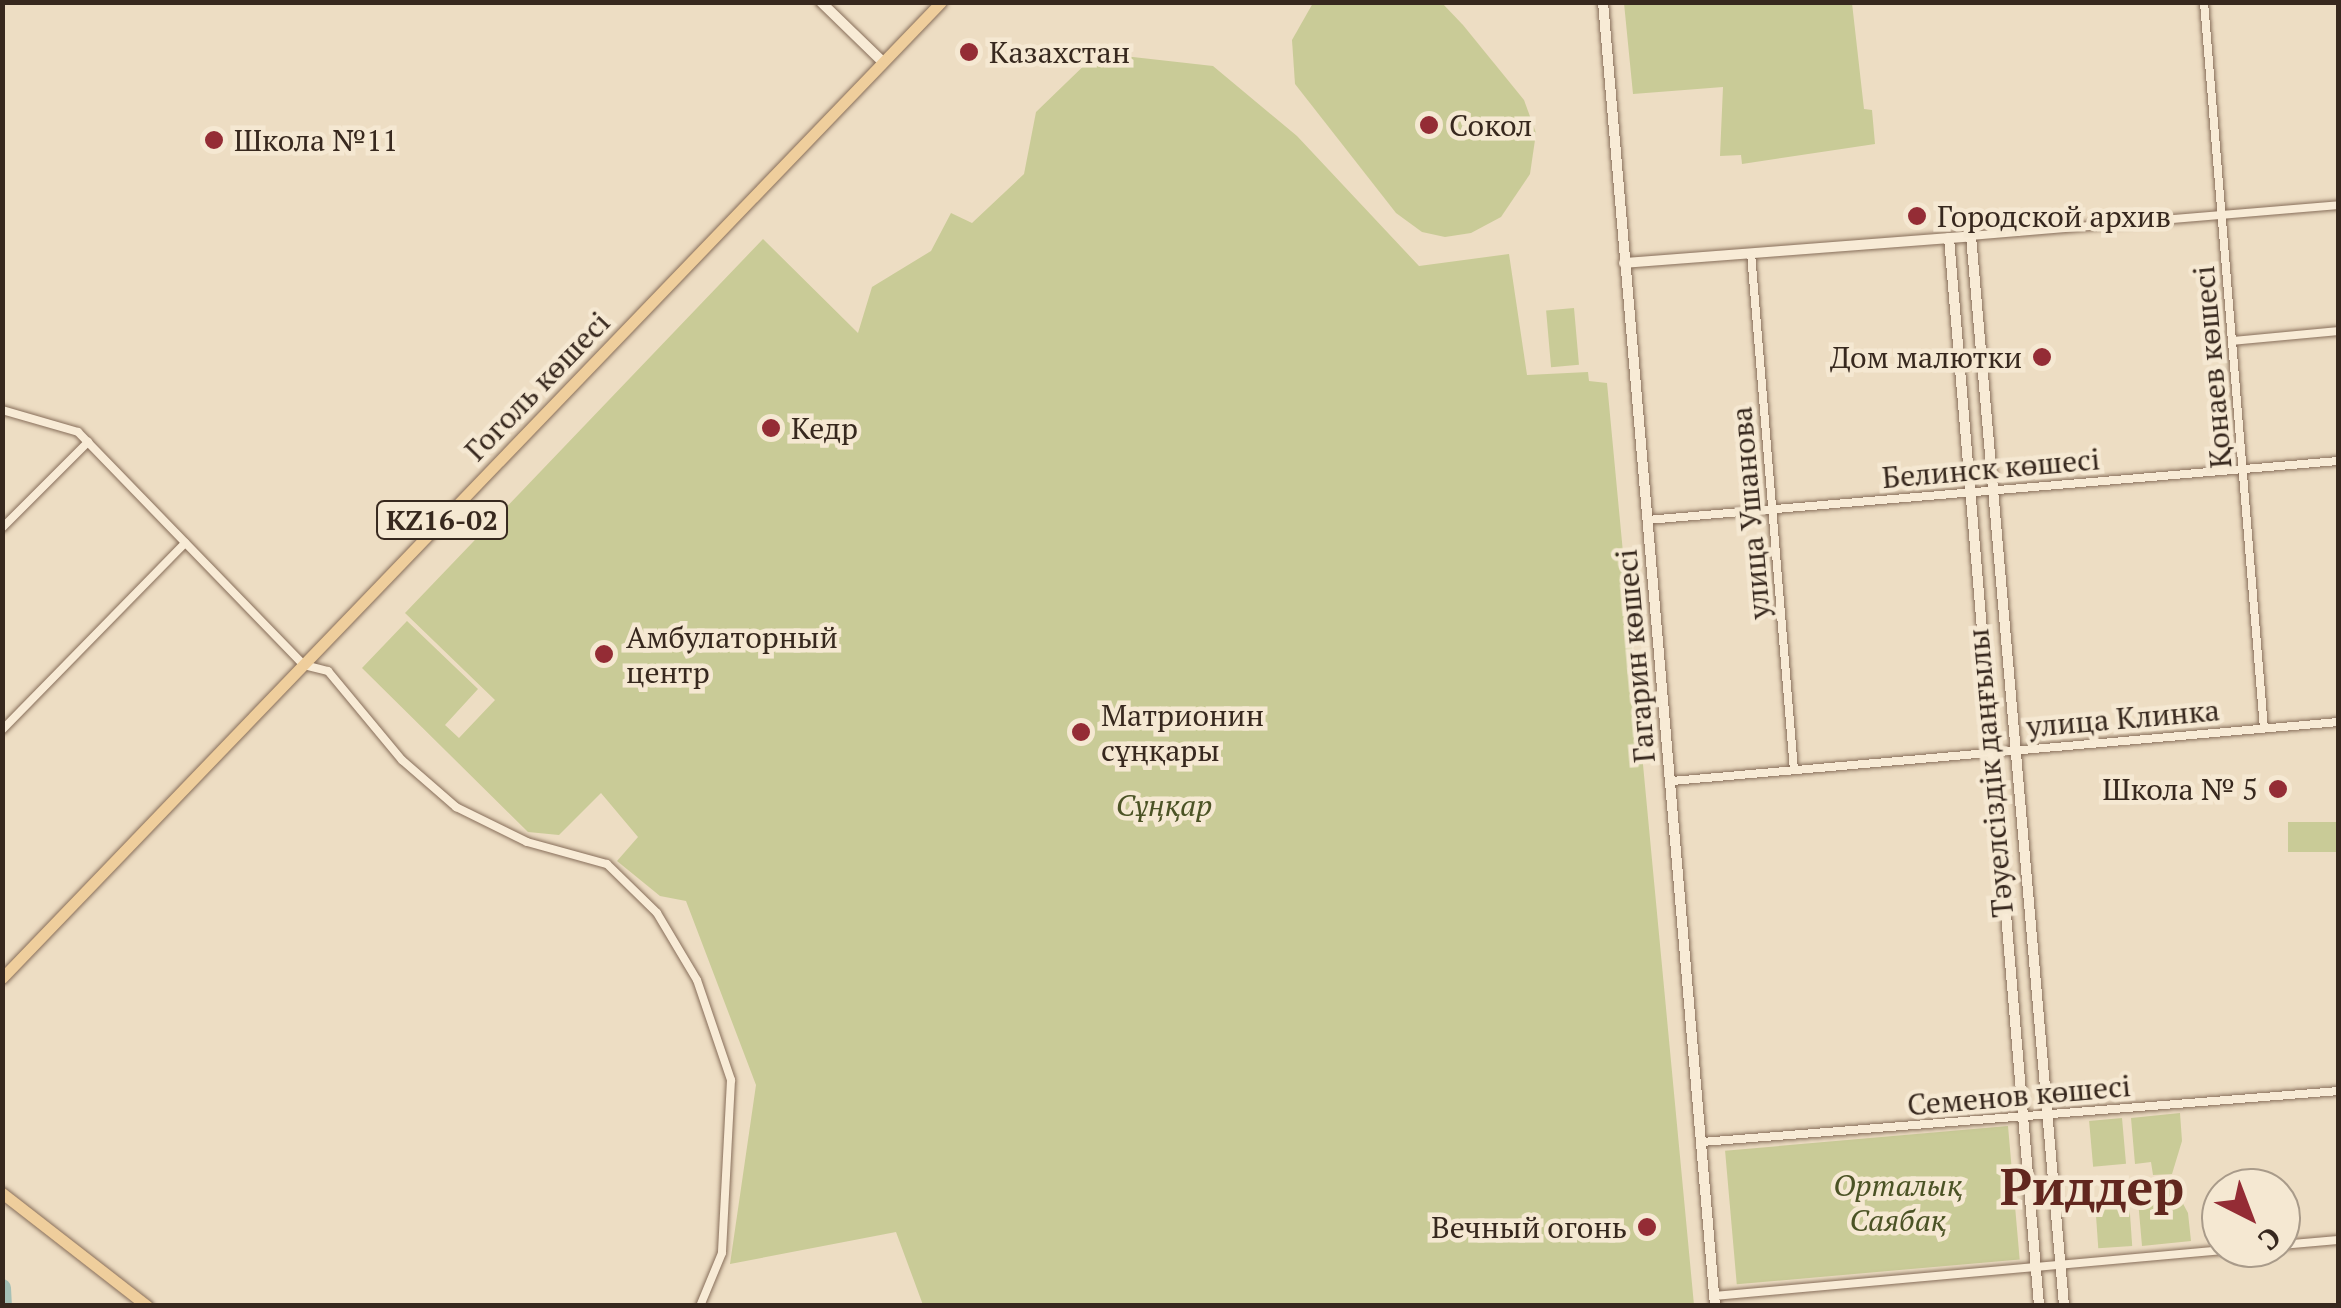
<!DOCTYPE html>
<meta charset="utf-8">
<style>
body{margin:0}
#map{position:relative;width:2341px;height:1308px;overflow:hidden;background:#edddc3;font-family:"PT Serif",serif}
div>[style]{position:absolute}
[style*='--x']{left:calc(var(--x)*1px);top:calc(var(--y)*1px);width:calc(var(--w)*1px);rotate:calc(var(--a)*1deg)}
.green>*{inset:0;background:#c9cb97;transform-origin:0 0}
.river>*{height:18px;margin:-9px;padding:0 9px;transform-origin:9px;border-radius:9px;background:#a5c0b6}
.roads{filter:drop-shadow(0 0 2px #876e5a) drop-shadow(0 0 2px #876e5a)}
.street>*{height:8px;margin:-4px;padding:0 4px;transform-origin:4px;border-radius:4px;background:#f8ebd6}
.secondary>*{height:10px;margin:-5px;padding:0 5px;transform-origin:5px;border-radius:5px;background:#f8ebd6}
.primary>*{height:11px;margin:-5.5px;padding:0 5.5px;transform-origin:5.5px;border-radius:5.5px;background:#efce9c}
.dots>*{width:28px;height:28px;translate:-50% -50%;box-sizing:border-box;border:5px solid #f5e8d2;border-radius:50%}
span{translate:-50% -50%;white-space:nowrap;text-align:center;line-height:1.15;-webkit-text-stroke:9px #f5e8d2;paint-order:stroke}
.shield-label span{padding:2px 8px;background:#f5e8d2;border:2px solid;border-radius:8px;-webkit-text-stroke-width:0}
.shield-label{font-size:28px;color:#37281e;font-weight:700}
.poi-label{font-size:30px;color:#37281e}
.left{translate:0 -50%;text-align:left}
.right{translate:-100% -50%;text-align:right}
.street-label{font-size:30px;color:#37281e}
.park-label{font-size:30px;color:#4b5325;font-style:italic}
.town-label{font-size:50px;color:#62271f;font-weight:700}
.frame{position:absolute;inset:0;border:5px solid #37281e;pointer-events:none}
.north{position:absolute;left:2201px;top:1168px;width:100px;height:100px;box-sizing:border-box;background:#f5e8d2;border:2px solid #a99b8a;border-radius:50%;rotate:138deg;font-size:28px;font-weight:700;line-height:40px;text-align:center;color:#37281e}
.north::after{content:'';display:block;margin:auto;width:35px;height:45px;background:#942c35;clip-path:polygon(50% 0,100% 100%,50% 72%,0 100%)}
</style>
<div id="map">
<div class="green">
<div style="clip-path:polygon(1313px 3px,1442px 3px,1463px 25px,1524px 100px,1536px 133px,1530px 174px,1501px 217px,1471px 233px,1445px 237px,1422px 232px,1396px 213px,1295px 84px,1292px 40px)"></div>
<div style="clip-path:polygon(1624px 3px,1852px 3px,1864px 109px,1872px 110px,1875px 144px,1742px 164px,1741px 155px,1720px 156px,1723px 87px,1633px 94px)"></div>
<div style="clip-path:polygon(1097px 53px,1213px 66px,1297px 136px,1419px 266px,1509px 254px,1527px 375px,1588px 372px,1589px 381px,1607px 383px,1694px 1305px,923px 1305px,896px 1232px,730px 1264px,756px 1085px,686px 901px,660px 896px,617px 861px,638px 837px,601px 793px,559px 835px,528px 832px,362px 668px,407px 621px,478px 689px,445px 725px,459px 738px,495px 700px,405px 613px,763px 239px,858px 333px,872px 287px,931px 251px,951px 213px,972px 223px,1024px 174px,1036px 112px)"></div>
<div style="left:1574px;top:308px;width:57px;height:28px;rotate:85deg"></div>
<div style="left:2338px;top:822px;width:30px;height:50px;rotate:90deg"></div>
<div style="clip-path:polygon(2180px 1113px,2182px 1141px,2172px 1174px,2153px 1175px,2151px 1162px,2135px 1164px,2131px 1118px)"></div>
<div style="left:2122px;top:1118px;width:46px;height:33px;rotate:85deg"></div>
<div style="left:2008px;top:1126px;width:134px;height:284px;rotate:85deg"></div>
<div style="clip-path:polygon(2172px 1183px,2188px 1213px,2191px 1241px,2142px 1246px,2138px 1200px,2154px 1198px,2154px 1185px)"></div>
<div style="left:2129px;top:1200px;width:46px;height:34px;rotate:86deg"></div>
</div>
<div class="river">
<div style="--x:2;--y:1288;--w:18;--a:87"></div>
</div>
<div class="roads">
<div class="street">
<div style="--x:2204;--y:2;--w:728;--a:85.28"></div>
<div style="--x:1971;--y:236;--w:368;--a:-4.8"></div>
<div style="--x:1751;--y:253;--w:519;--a:85.25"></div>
<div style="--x:2232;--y:341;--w:106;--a:-5.4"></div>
<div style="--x:2;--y:410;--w:79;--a:16.1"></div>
<div style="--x:78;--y:432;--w:325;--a:45.9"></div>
<div style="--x:304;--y:665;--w:25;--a:14"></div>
<div style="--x:328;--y:671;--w:116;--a:50.3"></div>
<div style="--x:402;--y:760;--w:72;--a:41"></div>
<div style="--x:456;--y:807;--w:79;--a:26.2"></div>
<div style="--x:527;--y:842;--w:83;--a:15.4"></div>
<div style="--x:607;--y:864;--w:70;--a:44.4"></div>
<div style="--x:657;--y:913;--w:78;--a:59.2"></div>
<div style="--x:697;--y:980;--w:106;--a:71.2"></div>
<div style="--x:731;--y:1080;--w:173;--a:93"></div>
<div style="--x:722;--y:1253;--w:57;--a:112.5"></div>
<div style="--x:1647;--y:520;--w:694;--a:-4.88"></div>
<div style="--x:2;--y:528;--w:122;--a:-45"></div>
<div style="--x:2;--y:730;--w:262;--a:-45.6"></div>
<div style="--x:1672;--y:781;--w:669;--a:-5.06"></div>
<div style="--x:1702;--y:1142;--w:638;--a:-4.58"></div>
<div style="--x:2281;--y:1245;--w:57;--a:-5"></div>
<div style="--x:1714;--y:1296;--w:534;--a:-5.16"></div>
</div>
<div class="secondary">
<div style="--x:821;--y:2;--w:86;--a:44.1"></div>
<div style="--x:1603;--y:2;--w:1309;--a:85.09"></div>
<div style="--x:1949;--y:238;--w:1072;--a:85.18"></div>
<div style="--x:1624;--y:263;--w:348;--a:-4.4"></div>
<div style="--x:1971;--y:236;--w:1074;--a:85.03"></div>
</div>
<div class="primary">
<div style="--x:2;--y:978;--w:1354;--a:-46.11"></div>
<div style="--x:2;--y:1193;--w:184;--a:37.9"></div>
</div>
</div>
<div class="dots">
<div style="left:969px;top:52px;background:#942c35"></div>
<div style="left:1429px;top:125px;background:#942c35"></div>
<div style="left:214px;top:140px;background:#942c35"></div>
<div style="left:1917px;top:216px;background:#942c35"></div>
<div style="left:2042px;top:357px;background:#942c35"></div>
<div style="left:771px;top:428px;background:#942c35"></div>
<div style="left:604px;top:654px;background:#942c35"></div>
<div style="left:1081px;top:732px;background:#942c35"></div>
<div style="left:2278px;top:789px;background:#942c35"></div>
<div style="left:1647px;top:1227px;background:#942c35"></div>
</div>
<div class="shield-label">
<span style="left:442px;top:520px">KZ16-02</span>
</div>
<div class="poi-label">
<span class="left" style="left:989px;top:52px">Казахстан</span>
<span class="left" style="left:1449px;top:125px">Сокол</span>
<span class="left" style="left:234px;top:140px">Школа №11</span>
<span class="left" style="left:1937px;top:216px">Городской архив</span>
<span class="right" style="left:2022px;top:357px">Дом малютки</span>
<span class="left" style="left:791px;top:428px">Кедр</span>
<span class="left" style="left:626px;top:654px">Амбулаторный<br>центр</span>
<span class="left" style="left:1101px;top:732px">Матрионин<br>сұңқары</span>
<span class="right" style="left:2258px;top:789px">Школа № 5</span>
<span class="right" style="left:1627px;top:1227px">Вечный огонь</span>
</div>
<div class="street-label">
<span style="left:2212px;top:367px;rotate:-95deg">Қонаев көшесі</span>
<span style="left:537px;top:386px;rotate:-46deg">Гоголь көшесі</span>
<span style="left:1991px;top:468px;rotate:-5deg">Белинск көшесі</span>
<span style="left:1750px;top:513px;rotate:-95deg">улица Ушанова</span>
<span style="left:1635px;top:656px;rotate:-95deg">Гагарин көшесі</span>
<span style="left:2123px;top:718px;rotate:-5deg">улица Клинка</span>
<span style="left:1990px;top:773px;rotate:-95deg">Тәуелсіздік даңғылы</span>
<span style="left:2019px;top:1095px;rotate:-5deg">Семенов көшесі</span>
</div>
<div class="park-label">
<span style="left:1164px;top:805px">Сұңқар</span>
<span style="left:1898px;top:1202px">Орталық<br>Саябақ</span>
</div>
<div class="town-label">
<span style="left:2092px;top:1187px">Риддер</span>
</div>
<div class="frame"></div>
<div class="north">С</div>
</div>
